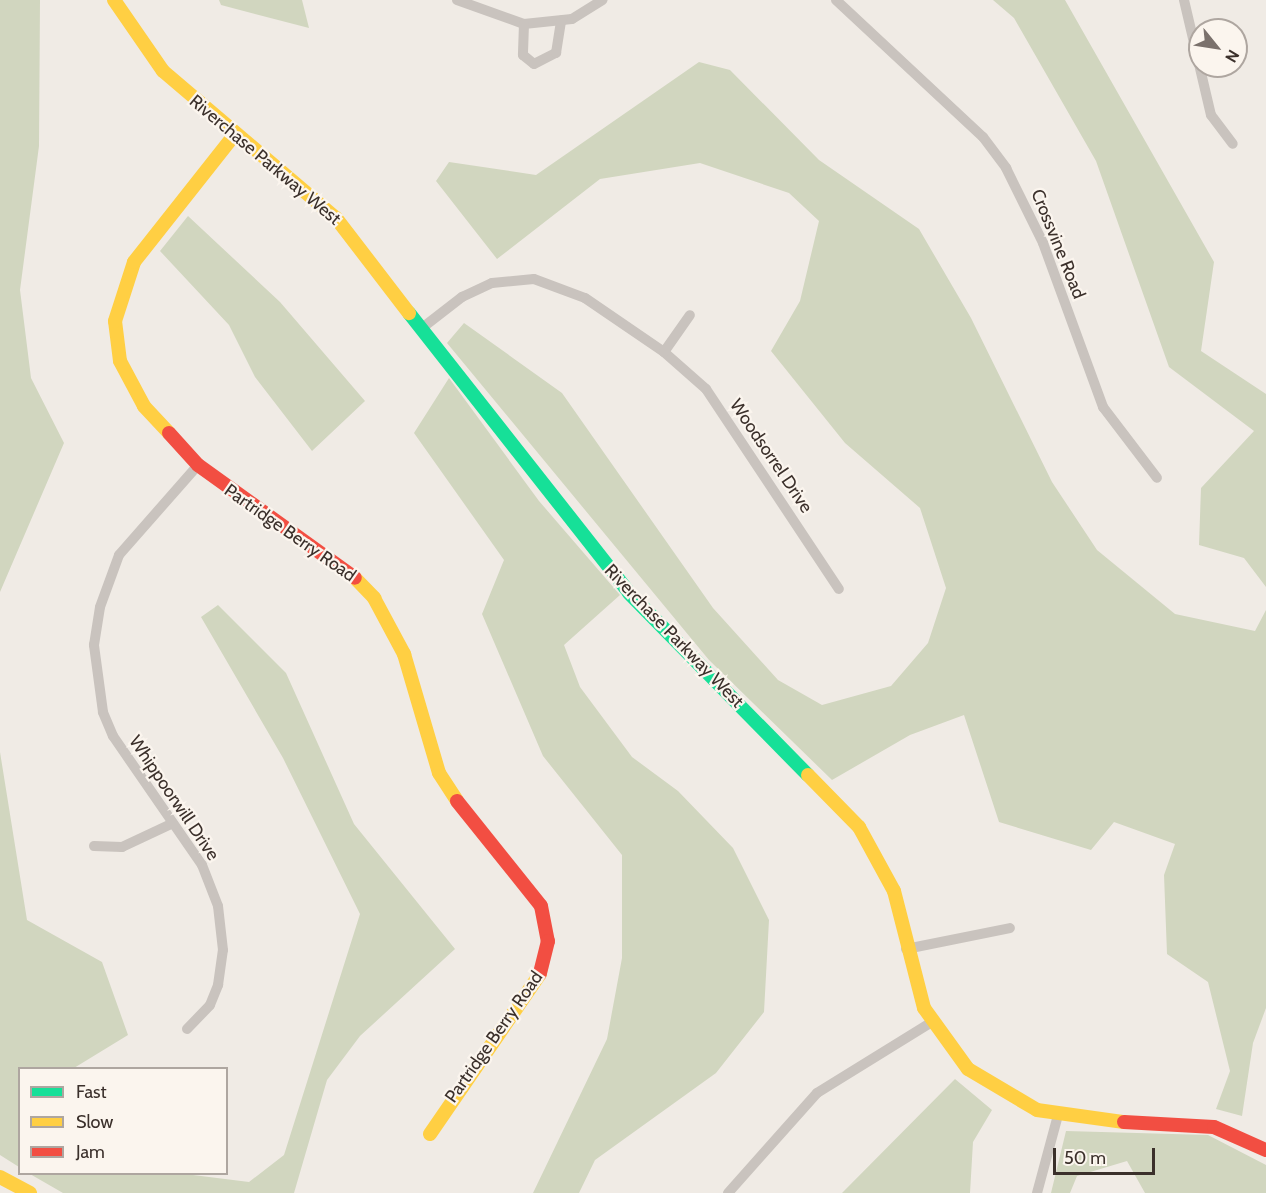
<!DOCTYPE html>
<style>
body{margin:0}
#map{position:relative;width:1266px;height:1193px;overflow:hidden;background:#f0ebe5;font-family:Cabin,sans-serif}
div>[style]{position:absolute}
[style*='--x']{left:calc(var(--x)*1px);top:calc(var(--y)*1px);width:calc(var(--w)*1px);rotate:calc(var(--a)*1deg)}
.green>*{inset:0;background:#d1d6bf}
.street>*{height:10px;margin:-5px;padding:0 5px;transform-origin:5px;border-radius:5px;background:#c9c3be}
.fast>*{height:14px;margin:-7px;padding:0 7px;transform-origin:7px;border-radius:7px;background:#16e098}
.slow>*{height:14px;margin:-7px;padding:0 7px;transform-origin:7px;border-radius:7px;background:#ffcf43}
.jam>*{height:14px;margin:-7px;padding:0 7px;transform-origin:7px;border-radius:7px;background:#f24e42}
span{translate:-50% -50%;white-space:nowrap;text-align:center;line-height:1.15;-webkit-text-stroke:4.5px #fbf5ee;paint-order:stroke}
.street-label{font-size:18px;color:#3b302b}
.legend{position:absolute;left:18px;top:1067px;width:210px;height:108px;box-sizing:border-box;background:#fbf5ee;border:2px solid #aea6a0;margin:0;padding:8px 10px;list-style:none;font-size:18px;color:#3b302b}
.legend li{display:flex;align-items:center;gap:12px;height:30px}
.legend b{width:30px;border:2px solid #aea6a0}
.north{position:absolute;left:1188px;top:18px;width:60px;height:60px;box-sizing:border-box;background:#fbf5ee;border:2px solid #aea6a0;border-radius:50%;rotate:120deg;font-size:16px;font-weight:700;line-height:24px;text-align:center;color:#3b302b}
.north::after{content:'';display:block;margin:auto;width:21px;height:27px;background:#7a716c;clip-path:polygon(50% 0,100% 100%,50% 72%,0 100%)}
.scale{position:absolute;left:1053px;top:1148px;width:102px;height:27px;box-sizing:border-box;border:3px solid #3b302b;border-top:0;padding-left:8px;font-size:18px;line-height:21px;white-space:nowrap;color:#3b302b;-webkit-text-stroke:4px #fbf5ee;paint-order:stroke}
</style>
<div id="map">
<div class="green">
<div style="clip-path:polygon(0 0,40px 0,39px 146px,20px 290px,31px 378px,64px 443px,0 592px)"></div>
<div style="clip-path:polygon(219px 0,302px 0,309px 28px,221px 5px)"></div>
<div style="clip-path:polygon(993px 0,1065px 0,1214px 262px,1201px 351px,1266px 394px,1266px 587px,1244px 558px,1199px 545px,1201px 488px,1254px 431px,1169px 367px,1096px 161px,1014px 18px)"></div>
<div style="clip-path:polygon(699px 62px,730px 70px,819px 160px,919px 229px,971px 318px,1052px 482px,1097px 550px,1175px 614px,1255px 631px,1266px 610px,1266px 1008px,1253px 1043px,1242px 1116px,1216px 1109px,1230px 1071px,1208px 982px,1167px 954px,1164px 875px,1175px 844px,1114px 822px,1091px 850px,999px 822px,964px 715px,910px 735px,832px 780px,709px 660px,447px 343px,464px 323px,562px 393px,713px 608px,778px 680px,822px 705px,891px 686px,928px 643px,946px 588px,920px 508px,845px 443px,771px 351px,800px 301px,819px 221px,789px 193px,700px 163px,600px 179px,497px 259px,436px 181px,449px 162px,536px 175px)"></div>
<div style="clip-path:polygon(188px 216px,280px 302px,365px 401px,312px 451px,255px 377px,229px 325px,160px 251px)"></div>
<div style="clip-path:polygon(449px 378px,539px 501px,620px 595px,564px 645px,580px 687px,632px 757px,678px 791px,733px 848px,769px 920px,764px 1012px,716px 1073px,595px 1160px,579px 1193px,533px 1193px,607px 1039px,622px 958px,622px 855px,543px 756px,482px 614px,504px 560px,414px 433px)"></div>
<div style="clip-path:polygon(218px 605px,286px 673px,354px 824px,455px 949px,360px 1036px,327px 1080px,294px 1193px,63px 1193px,30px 1174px,185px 1174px,249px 1182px,284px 1155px,360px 914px,283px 758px,201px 617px)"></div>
<div style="clip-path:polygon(0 752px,27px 920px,102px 962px,128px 1035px,74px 1068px,20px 1068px,19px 1167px,0 1155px)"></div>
<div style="clip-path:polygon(955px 1079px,992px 1110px,973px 1142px,970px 1193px,842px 1193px)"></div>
<div style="clip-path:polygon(1066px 1131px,1208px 1135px,1266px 1165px,1266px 1193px,1145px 1193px,1127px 1161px,1077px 1176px,1070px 1193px,1051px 1193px)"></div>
</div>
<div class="street">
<div style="--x:457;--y:0;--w:71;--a:19.7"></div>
<div style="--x:524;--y:24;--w:48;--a:-5.9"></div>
<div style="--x:572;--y:19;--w:36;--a:-32"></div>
<div style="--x:836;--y:0;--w:201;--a:43"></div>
<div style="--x:983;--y:137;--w:39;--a:53"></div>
<div style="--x:1006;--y:168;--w:84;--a:63.7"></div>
<div style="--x:1043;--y:243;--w:175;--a:69.9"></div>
<div style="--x:1103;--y:407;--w:89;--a:52.7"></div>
<div style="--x:1184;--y:0;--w:118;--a:76.8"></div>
<div style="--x:1211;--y:115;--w:36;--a:53"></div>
<div style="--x:524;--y:24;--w:31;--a:92"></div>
<div style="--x:523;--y:55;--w:14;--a:39"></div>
<div style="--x:534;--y:64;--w:25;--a:-27"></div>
<div style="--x:556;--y:53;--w:33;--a:-81"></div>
<div style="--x:422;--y:328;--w:51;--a:-37.8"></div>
<div style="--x:462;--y:297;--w:33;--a:-25"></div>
<div style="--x:492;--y:283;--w:42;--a:-5.4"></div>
<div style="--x:534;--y:279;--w:54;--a:20.4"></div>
<div style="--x:585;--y:298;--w:96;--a:34.4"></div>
<div style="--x:664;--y:352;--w:56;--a:41.4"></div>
<div style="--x:706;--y:389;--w:240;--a:56.4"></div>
<div style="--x:664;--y:352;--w:45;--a:-54.9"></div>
<div style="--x:94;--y:846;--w:28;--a:2"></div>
<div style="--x:122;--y:847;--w:56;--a:-25.2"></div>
<div style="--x:906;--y:949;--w:106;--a:-11.4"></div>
<div style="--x:187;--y:1029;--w:33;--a:-46"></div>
<div style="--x:210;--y:1005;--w:22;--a:-68"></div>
<div style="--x:218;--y:985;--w:35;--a:-82"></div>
<div style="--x:223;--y:950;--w:44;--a:-96.5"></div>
<div style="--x:218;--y:906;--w:44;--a:-111.3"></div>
<div style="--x:202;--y:865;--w:157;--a:-124.6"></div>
<div style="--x:113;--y:736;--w:26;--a:-113"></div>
<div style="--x:103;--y:712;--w:68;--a:-97.7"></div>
<div style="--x:94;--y:645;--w:38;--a:-81"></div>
<div style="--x:100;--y:607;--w:55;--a:-69.9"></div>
<div style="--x:119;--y:555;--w:120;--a:-48.7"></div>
<div style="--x:728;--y:1193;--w:134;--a:-48.3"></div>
<div style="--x:817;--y:1093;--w:135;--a:-31.7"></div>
<div style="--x:1037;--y:1193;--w:81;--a:-74.9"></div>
</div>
<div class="fast">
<div style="--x:409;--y:313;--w:356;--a:51.8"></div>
<div style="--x:629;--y:593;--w:255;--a:45.5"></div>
</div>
<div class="slow">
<div style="--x:114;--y:0;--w:86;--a:55.4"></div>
<div style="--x:163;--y:71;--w:227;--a:40.4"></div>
<div style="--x:336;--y:218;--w:120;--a:52.5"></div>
<div style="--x:169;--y:433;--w:37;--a:-133"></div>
<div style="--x:144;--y:406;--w:51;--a:-118.1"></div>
<div style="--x:120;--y:361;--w:40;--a:-97.1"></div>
<div style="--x:115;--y:321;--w:62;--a:-72.1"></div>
<div style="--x:134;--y:262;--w:163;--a:-51.7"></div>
<div style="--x:355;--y:578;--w:28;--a:46"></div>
<div style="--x:374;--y:598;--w:64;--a:61.8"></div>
<div style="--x:404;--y:654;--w:124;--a:73.6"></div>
<div style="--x:439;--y:773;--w:33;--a:57"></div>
<div style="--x:808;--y:775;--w:73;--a:45.6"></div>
<div style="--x:859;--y:827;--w:73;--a:61.3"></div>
<div style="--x:894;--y:891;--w:121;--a:75.6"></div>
<div style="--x:924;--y:1008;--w:75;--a:54.2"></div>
<div style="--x:968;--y:1069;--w:80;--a:30.7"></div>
<div style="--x:1037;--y:1110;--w:88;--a:7.9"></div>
<div style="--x:430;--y:1134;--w:194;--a:-55.5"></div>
<div style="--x:0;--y:1177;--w:34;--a:28"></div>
</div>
<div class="jam">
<div style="--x:169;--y:433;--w:43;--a:47.8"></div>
<div style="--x:198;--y:465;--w:193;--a:35.7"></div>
<div style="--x:457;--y:801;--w:134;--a:51.3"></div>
<div style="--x:541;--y:906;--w:36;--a:79"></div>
<div style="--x:548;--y:941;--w:34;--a:104"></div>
<div style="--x:1124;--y:1122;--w:90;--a:3.2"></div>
<div style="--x:1214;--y:1127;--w:57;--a:23.9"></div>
</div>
<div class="street-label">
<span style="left:265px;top:160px;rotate:40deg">Riverchase Parkway West</span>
<span style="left:1058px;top:244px;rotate:68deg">Crossvine Road</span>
<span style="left:771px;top:456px;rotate:56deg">Woodsorrel Drive</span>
<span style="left:290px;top:533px;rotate:35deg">Partridge Berry Road</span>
<span style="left:674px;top:636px;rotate:46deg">Riverchase Parkway West</span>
<span style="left:174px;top:798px;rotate:56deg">Whippoorwill Drive</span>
<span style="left:494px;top:1037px;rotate:-55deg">Partridge Berry Road</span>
</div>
<ul class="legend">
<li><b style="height:8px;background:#16e098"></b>Fast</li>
<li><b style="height:8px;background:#ffcf43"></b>Slow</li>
<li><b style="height:8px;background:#f24e42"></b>Jam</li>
</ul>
<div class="north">N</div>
<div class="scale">50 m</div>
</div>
